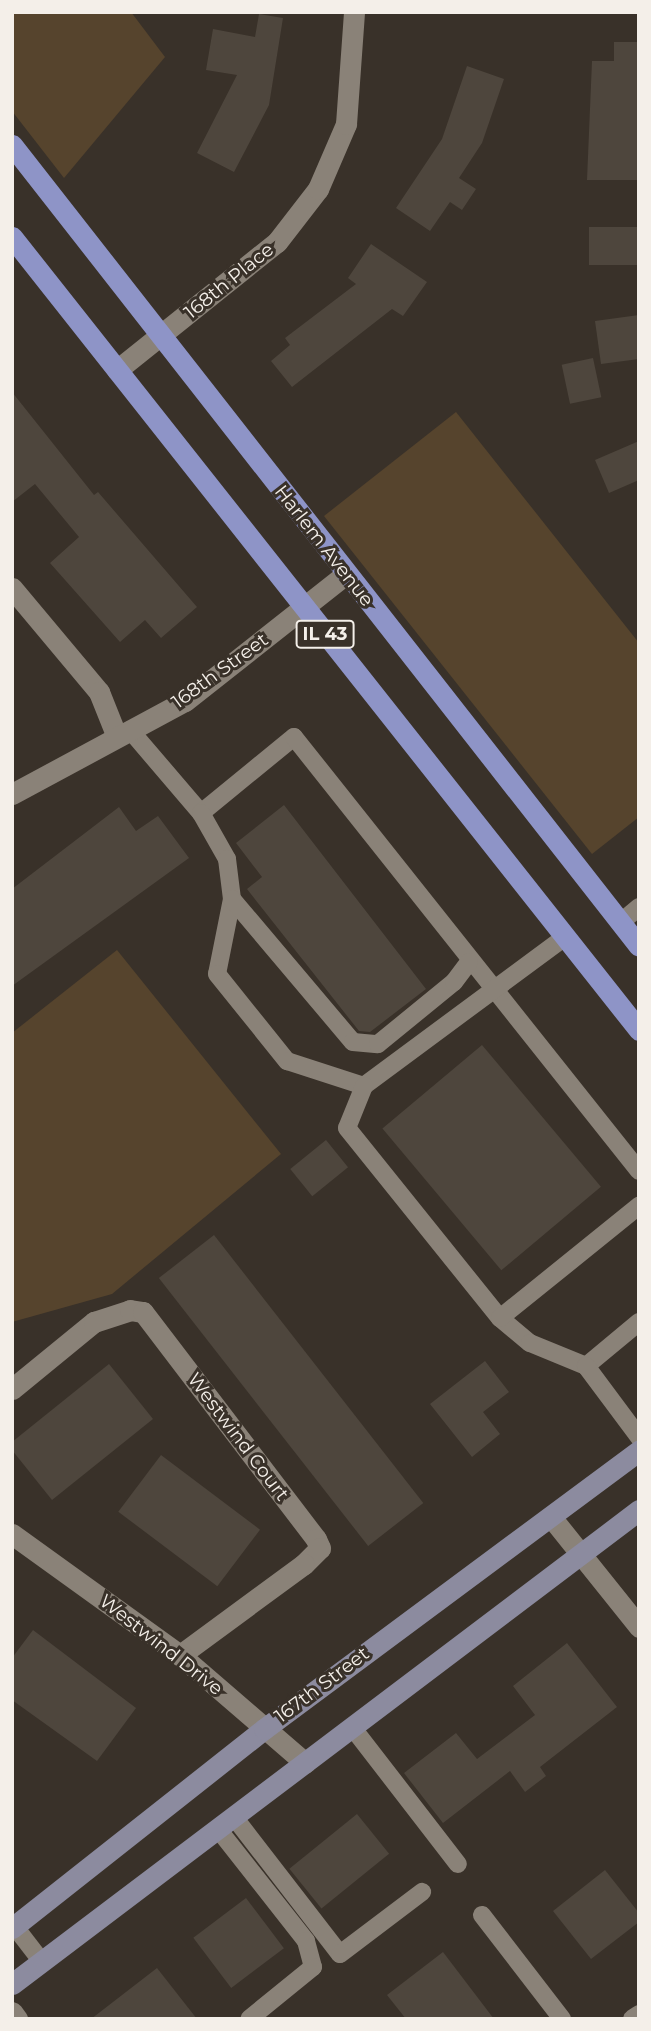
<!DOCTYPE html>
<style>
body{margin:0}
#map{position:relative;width:651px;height:2031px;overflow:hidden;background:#393129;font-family:Montserrat,sans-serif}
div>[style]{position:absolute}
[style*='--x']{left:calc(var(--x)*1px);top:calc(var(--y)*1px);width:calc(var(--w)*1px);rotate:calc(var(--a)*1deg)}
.green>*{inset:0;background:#56442d}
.building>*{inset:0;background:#4e463d;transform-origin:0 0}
.lane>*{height:18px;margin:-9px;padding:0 9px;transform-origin:9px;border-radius:9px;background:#8a8278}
.street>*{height:21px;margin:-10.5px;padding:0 10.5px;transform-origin:10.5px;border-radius:10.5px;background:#8a8278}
.secondary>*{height:21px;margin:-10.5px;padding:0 10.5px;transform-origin:10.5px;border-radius:10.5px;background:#8c8b9f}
.primary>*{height:21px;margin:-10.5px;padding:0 10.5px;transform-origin:10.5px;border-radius:10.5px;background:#8e94c7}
span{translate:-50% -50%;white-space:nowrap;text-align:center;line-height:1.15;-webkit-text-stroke:6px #393129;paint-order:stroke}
.shield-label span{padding:2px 5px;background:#393129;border:2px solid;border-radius:5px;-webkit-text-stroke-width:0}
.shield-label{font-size:18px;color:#f4efe9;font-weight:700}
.street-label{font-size:19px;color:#f4efe9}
.frame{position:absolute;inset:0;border:14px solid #f4efe9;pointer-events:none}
</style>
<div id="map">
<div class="green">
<div style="clip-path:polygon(12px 12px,131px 12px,165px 57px,64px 178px,12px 111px)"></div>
<div style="clip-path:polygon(456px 412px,639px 643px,639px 817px,592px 854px,324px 516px)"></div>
<div style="clip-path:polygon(117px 950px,281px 1154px,112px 1294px,12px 1322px,12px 1033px)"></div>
</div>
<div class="building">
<div style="clip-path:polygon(259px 14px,283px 18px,269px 105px,234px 172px,197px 153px,237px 75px,206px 70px,213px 29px,255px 37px)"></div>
<div style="clip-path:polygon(614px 42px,639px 42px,639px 180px,587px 180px,592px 61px,614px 61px)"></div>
<div style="clip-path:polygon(467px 66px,504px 79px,482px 143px,459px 178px,476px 189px,462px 210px,450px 202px,430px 231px,396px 208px,442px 139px)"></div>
<div style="left:589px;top:227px;width:50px;height:38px"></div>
<div style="clip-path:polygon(371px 244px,427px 282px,403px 316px,392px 309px,292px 387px,271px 361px,290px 345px,285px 338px,356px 284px,348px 278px)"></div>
<div style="clip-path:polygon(639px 315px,639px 359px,601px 364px,595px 321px)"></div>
<div style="left:593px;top:358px;width:40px;height:32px;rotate:78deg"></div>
<div style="clip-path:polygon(12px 392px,94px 495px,98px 492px,197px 607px,161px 638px,145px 620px,120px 642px,50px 563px,79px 537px,35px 484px,12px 502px)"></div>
<div style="clip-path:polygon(639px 441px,639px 480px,609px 493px,595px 460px)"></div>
<div style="clip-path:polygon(284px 805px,426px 989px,370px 1032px,359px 1031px,247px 889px,262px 877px,236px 843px)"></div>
<div style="clip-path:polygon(119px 807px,136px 831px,158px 816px,189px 858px,12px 986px,12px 889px)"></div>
<div style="left:482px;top:1045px;width:185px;height:130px;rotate:50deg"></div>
<div style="left:326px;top:1140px;width:35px;height:46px;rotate:51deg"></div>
<div style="left:214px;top:1235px;width:340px;height:70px;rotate:52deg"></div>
<div style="clip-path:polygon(485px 1361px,509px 1392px,483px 1412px,500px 1434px,472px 1457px,430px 1404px)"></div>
<div style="clip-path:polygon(109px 1364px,153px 1419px,52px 1500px,12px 1450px,12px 1442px)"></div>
<div style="left:161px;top:1455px;width:124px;height:71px;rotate:37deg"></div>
<div style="clip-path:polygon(33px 1630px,136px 1708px,97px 1761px,12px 1700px,12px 1658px)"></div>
<div style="clip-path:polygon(567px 1643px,617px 1707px,540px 1767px,546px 1776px,525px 1792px,510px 1771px,443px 1823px,404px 1773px,456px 1733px,477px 1759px,535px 1715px,513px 1686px)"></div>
<div style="left:357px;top:1814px;width:51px;height:87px;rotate:51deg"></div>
<div style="clip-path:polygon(605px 1870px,639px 1913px,639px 1922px,591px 1959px,553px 1911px)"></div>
<div style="left:246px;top:1898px;width:63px;height:66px;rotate:53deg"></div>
<div style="clip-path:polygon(443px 1952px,494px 2019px,406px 2019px,387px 1995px)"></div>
<div style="clip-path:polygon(157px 1968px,197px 2019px,91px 2019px)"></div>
</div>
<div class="lane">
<div style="--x:130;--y:730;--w:109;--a:49.5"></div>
<div style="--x:201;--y:813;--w:120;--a:-39.3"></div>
<div style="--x:294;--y:737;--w:554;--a:51.52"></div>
<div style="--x:201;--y:813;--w:53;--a:60.5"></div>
<div style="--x:227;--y:859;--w:40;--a:82.9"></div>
<div style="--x:232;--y:899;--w:76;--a:101.3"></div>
<div style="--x:217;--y:974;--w:112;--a:51.2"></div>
<div style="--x:287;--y:1061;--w:81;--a:18"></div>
<div style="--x:232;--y:899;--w:187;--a:49.8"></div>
<div style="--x:353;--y:1042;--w:25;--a:5"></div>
<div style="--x:378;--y:1044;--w:98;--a:-39.2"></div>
<div style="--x:454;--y:982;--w:25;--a:-53"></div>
<div style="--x:620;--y:923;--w:25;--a:-40"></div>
<div style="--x:565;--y:937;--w:250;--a:143.5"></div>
<div style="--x:364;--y:1086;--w:45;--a:112"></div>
<div style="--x:347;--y:1128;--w:244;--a:51.2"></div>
<div style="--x:500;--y:1318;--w:39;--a:40"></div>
<div style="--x:530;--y:1343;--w:61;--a:22.3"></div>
<div style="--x:500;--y:1318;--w:179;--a:-38.9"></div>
<div style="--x:639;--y:1322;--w:69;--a:140.3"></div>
<div style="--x:586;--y:1366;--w:89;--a:53.3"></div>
<div style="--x:352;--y:1727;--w:173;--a:52.3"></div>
<div style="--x:234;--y:1817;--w:173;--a:52.3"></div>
<div style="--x:340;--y:1954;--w:103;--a:-37.1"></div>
<div style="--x:218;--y:1829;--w:142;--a:51.8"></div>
<div style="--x:306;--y:1941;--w:27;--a:75"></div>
<div style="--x:313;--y:1967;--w:82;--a:140.9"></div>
<div style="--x:482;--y:1915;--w:131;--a:52.4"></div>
<div style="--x:12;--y:1923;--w:49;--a:52.4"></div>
</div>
<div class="street">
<div style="--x:117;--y:370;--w:205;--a:-38.7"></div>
<div style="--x:277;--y:242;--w:67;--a:-52.3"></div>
<div style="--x:318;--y:189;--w:71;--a:-66.7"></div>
<div style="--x:346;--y:124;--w:112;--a:-85.9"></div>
<div style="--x:12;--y:588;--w:136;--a:50.1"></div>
<div style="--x:99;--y:692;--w:48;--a:68.2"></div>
<div style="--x:12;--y:794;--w:196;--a:-28.3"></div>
<div style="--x:185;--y:701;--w:205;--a:-38.3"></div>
<div style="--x:12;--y:1389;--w:106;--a:-39.3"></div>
<div style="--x:94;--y:1322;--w:38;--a:-18"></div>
<div style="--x:130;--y:1310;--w:13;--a:9"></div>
<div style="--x:143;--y:1312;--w:285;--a:52.7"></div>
<div style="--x:316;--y:1539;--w:10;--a:66"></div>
<div style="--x:320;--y:1548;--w:23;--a:135"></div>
<div style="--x:304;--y:1564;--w:154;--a:143.7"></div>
<div style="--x:551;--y:1517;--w:141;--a:51.3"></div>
<div style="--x:12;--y:1534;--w:207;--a:35.8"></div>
<div style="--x:180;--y:1655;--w:165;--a:40.8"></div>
<div style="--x:12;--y:2012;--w:9;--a:54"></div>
<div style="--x:633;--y:2019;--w:7;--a:-34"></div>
</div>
<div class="secondary">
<div style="--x:12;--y:1928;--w:321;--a:-38.3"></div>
<div style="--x:264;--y:1729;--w:467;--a:-36.6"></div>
<div style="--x:12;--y:1984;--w:786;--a:-37.09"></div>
</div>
<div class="primary">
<div style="--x:12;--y:145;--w:1017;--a:51.95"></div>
<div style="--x:12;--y:237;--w:1011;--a:51.67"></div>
</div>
<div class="shield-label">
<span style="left:325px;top:634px">IL 43</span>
</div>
<div class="street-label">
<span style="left:229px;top:281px;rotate:-39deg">168th Place</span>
<span style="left:324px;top:546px;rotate:52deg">Harlem Avenue</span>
<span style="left:220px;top:671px;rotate:-36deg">168th Street</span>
<span style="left:238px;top:1437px;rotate:53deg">Westwind Court</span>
<span style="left:161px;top:1645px;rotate:38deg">Westwind Drive</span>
<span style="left:322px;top:1685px;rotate:-37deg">167th Street</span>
</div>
<div class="frame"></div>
</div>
